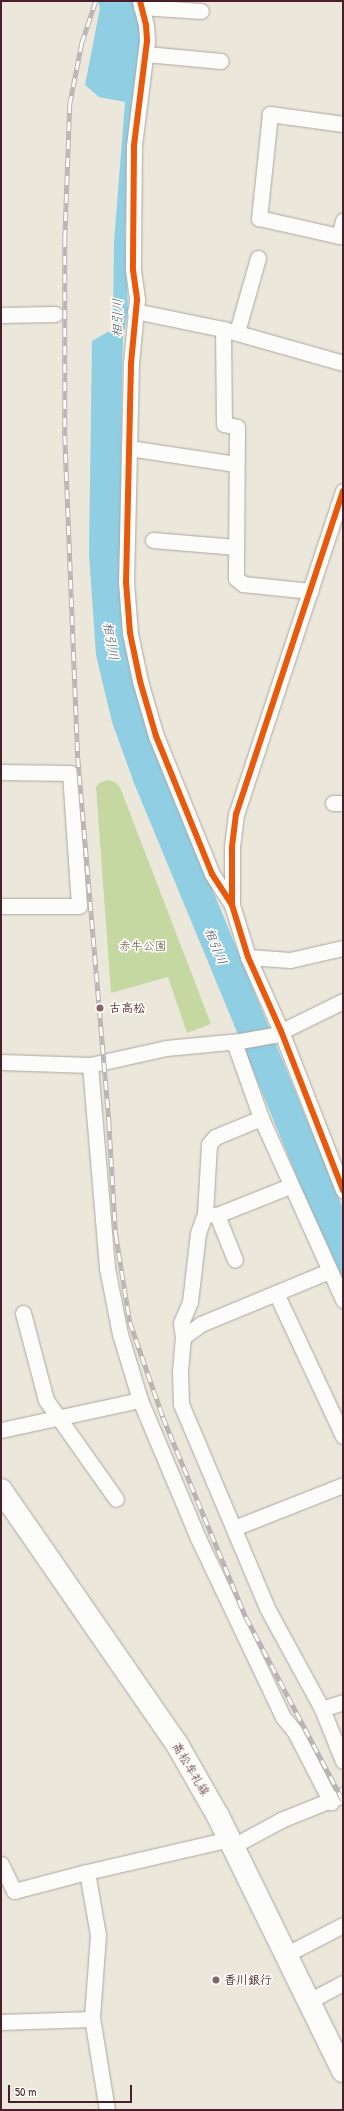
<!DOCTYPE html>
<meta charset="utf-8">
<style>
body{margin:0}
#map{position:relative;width:344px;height:2111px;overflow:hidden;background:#ebe8db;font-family:"Patrick Hand","Klee One",sans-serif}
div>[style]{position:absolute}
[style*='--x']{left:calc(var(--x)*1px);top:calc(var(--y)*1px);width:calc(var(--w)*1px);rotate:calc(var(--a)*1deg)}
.green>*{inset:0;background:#c5d8a2}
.water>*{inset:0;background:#8fcee3}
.roads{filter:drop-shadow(0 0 1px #ada6a0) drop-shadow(0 0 1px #ada6a0)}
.minor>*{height:15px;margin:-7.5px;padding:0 7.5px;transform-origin:7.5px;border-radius:7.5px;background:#fcfcfa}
.primary>*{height:22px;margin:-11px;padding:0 11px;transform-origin:11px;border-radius:11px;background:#fcfcfa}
.rail>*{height:4.5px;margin-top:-2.25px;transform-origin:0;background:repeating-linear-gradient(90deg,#fdfcf7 0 9px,#bab4b4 0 18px);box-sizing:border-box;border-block:1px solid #bab4b4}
.cycleway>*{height:6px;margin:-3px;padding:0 3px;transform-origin:3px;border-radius:3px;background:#e8590c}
.dots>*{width:11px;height:11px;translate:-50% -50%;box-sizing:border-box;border:2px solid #fdfcf7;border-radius:50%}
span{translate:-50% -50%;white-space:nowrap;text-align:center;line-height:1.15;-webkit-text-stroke:3.5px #fdfcf7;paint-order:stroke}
.park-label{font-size:12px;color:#665241}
.poi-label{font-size:12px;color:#4a1f2b;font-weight:700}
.left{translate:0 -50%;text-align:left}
.street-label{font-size:12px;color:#4a1f2b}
.water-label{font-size:13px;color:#54586c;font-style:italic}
.frame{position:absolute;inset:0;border:2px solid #4a1f2b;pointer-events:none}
.scale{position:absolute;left:8px;top:2085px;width:124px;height:18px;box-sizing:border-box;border:2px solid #4a1f2b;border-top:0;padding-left:5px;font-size:12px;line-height:14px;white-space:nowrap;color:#4a1f2b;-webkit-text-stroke:3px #fdfcf7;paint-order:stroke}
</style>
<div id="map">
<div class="green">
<div style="clip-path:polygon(108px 780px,115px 782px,120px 787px,211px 1024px,187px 1033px,168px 977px,111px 993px,96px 787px,99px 783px)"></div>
</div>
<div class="water">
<div style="clip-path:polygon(98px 1px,135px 1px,142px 28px,125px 228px,128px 310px,123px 338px,122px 378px,120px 581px,186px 825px,343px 1208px,343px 1279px,304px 1194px,134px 783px,112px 722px,96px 655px,89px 554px,92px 341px,113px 329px,114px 242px,125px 102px,99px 97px,85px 85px,100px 8px)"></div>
</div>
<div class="roads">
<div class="minor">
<div style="--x:140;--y:1;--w:25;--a:76"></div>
<div style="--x:146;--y:25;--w:16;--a:86"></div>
<div style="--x:147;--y:41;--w:106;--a:97.1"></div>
<div style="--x:134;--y:146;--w:124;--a:90.5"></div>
<div style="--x:133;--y:270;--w:30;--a:82"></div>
<div style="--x:137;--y:300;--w:64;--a:95.4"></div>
<div style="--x:131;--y:364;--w:218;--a:91.3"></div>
<div style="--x:126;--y:582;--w:51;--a:85.5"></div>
<div style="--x:130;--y:633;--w:49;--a:78.2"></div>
<div style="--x:140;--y:681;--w:57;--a:73.8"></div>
<div style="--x:156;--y:736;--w:149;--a:67.9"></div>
<div style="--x:212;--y:874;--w:37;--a:57"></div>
<div style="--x:141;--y:7;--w:60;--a:3.8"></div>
<div style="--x:146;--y:54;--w:75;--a:5.3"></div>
<div style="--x:343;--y:124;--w:74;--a:-172.2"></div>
<div style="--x:270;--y:114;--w:105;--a:96"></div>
<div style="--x:259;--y:218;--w:82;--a:12.7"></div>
<div style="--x:339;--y:236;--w:16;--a:-75"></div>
<div style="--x:135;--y:311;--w:90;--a:11.6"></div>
<div style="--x:223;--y:329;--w:125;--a:15.8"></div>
<div style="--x:1;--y:315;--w:54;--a:-1.1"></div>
<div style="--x:223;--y:329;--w:95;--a:89.4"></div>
<div style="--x:224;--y:424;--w:13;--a:13"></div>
<div style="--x:237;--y:427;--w:151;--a:90.4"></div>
<div style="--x:236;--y:578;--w:9;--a:41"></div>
<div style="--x:243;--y:584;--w:68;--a:5.9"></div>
<div style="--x:237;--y:332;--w:77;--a:-74.2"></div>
<div style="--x:129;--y:448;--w:108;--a:8.5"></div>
<div style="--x:343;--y:491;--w:340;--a:108.3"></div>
<div style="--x:236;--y:814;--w:34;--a:97"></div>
<div style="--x:232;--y:848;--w:57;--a:90"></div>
<div style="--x:232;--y:905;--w:54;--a:72.9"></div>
<div style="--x:248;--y:957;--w:81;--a:66"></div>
<div style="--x:281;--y:1031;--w:171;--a:68.7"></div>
<div style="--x:153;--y:540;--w:83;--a:4.8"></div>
<div style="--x:1;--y:772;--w:69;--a:0.8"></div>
<div style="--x:70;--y:773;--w:133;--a:86.1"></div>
<div style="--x:79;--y:906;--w:78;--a:180"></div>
<div style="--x:333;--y:803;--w:10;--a:0"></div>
<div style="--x:248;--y:957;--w:42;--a:4.1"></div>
<div style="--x:290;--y:960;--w:54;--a:-12.8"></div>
<div style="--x:234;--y:1042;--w:81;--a:70.4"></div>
<div style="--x:261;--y:1118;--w:200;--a:65.7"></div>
<div style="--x:1;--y:1062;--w:89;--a:1.9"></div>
<div style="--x:90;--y:1065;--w:78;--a:-12.6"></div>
<div style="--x:166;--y:1048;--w:74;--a:-5.4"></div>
<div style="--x:240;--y:1041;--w:35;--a:-10"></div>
<div style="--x:274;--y:1035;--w:77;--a:-26.2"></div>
<div style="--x:90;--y:1065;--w:204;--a:85.2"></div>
<div style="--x:107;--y:1268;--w:67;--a:78.9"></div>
<div style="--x:120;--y:1334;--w:69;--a:73.1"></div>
<div style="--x:205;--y:1214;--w:12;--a:5"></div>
<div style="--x:217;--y:1215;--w:79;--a:-21.7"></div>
<div style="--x:217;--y:1215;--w:48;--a:68.2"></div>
<div style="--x:329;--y:1271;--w:139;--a:157.5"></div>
<div style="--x:201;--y:1324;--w:22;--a:144"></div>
<div style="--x:183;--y:1337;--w:36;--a:95"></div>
<div style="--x:180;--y:1373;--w:31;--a:88"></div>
<div style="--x:181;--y:1404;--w:221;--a:67.1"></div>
<div style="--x:267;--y:1608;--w:115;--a:61.4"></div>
<div style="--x:322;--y:1709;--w:56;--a:68"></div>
<div style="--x:276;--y:1293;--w:158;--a:64.9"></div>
<div style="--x:23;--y:1313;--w:90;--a:75.2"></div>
<div style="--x:46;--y:1400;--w:121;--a:54.7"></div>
<div style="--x:183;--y:1337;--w:14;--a:-98"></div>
<div style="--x:181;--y:1323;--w:23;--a:-67"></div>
<div style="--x:190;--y:1302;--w:69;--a:-83.4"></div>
<div style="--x:198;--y:1233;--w:20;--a:-70"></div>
<div style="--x:205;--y:1214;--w:70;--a:-86.7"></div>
<div style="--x:209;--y:1144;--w:9;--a:-49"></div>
<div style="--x:215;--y:1137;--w:50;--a:-22.4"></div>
<div style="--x:1;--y:1430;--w:142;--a:-12.2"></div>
<div style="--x:140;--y:1400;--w:150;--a:67.2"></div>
<div style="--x:198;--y:1538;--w:198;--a:64.6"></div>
<div style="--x:283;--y:1717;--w:19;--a:51"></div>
<div style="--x:295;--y:1732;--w:79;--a:62.8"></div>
<div style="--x:234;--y:1528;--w:117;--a:-21.5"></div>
<div style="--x:322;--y:1709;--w:22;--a:-18"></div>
<div style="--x:233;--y:1846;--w:55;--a:-28.4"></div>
<div style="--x:281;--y:1820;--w:67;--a:-22"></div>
<div style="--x:1;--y:1864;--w:30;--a:64"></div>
<div style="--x:14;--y:1891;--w:75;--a:-14.6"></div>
<div style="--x:285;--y:1955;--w:65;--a:-27.3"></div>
<div style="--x:307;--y:2002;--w:41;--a:-27.8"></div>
<div style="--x:1;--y:2022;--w:91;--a:-1.9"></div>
<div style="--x:107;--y:2110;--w:94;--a:-99.2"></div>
<div style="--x:92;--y:2017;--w:82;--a:-85.8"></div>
<div style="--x:98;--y:1935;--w:64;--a:-99.9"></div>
<div style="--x:87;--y:1872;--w:147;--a:-13"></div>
</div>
<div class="primary">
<div style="--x:1;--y:1490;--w:311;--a:55.3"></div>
<div style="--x:178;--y:1746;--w:81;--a:60.3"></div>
<div style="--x:218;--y:1816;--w:284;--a:63.9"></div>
</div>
</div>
<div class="rail">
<div style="--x:96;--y:1;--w:44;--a:108.4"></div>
<div style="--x:82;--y:43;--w:62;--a:101.1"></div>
<div style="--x:70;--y:104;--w:134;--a:92.1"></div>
<div style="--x:65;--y:238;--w:198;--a:90"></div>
<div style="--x:65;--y:436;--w:322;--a:87.7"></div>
<div style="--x:78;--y:758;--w:365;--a:85.1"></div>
<div style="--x:109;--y:1122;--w:113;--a:86.5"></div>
<div style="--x:116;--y:1235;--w:88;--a:80.9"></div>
<div style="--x:130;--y:1322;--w:101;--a:70.8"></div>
<div style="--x:163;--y:1417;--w:217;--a:67.5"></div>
<div style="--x:246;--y:1617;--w:207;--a:62.1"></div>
</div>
<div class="cycleway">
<div style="--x:140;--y:1;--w:25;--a:76"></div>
<div style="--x:146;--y:25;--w:16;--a:86"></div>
<div style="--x:147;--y:41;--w:106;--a:97.1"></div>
<div style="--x:134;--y:146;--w:124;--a:90.5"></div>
<div style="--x:133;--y:270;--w:30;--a:82"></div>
<div style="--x:137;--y:300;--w:64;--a:95.4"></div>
<div style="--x:131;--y:364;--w:218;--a:91.3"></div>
<div style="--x:126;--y:582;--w:51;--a:85.5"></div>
<div style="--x:130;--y:633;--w:49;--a:78.2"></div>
<div style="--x:140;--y:681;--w:57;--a:73.8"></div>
<div style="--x:156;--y:736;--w:149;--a:67.9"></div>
<div style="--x:212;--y:874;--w:37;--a:57"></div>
<div style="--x:343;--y:491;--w:340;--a:108.3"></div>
<div style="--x:236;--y:814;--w:34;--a:97"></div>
<div style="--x:232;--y:848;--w:57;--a:90"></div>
<div style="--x:232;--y:905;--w:54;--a:72.9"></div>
<div style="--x:248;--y:957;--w:81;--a:66"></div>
<div style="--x:281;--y:1031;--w:171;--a:68.7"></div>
</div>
<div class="dots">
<div style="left:100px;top:1008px;background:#826569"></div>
<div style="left:216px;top:1980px;background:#826569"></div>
</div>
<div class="park-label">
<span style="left:143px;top:946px">赤牛公園</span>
</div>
<div class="poi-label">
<span class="left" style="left:109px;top:1008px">古高松</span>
<span class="left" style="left:224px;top:1980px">香川銀行</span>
</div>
<div class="street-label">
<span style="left:191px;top:1769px;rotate:59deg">高松牟礼線</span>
</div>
<div class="water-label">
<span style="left:117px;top:318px;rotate:-89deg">相引川</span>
<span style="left:111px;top:641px;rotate:81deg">相引川</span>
<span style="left:216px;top:946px;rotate:68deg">相引川</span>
</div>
<div class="frame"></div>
<div class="scale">50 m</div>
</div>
